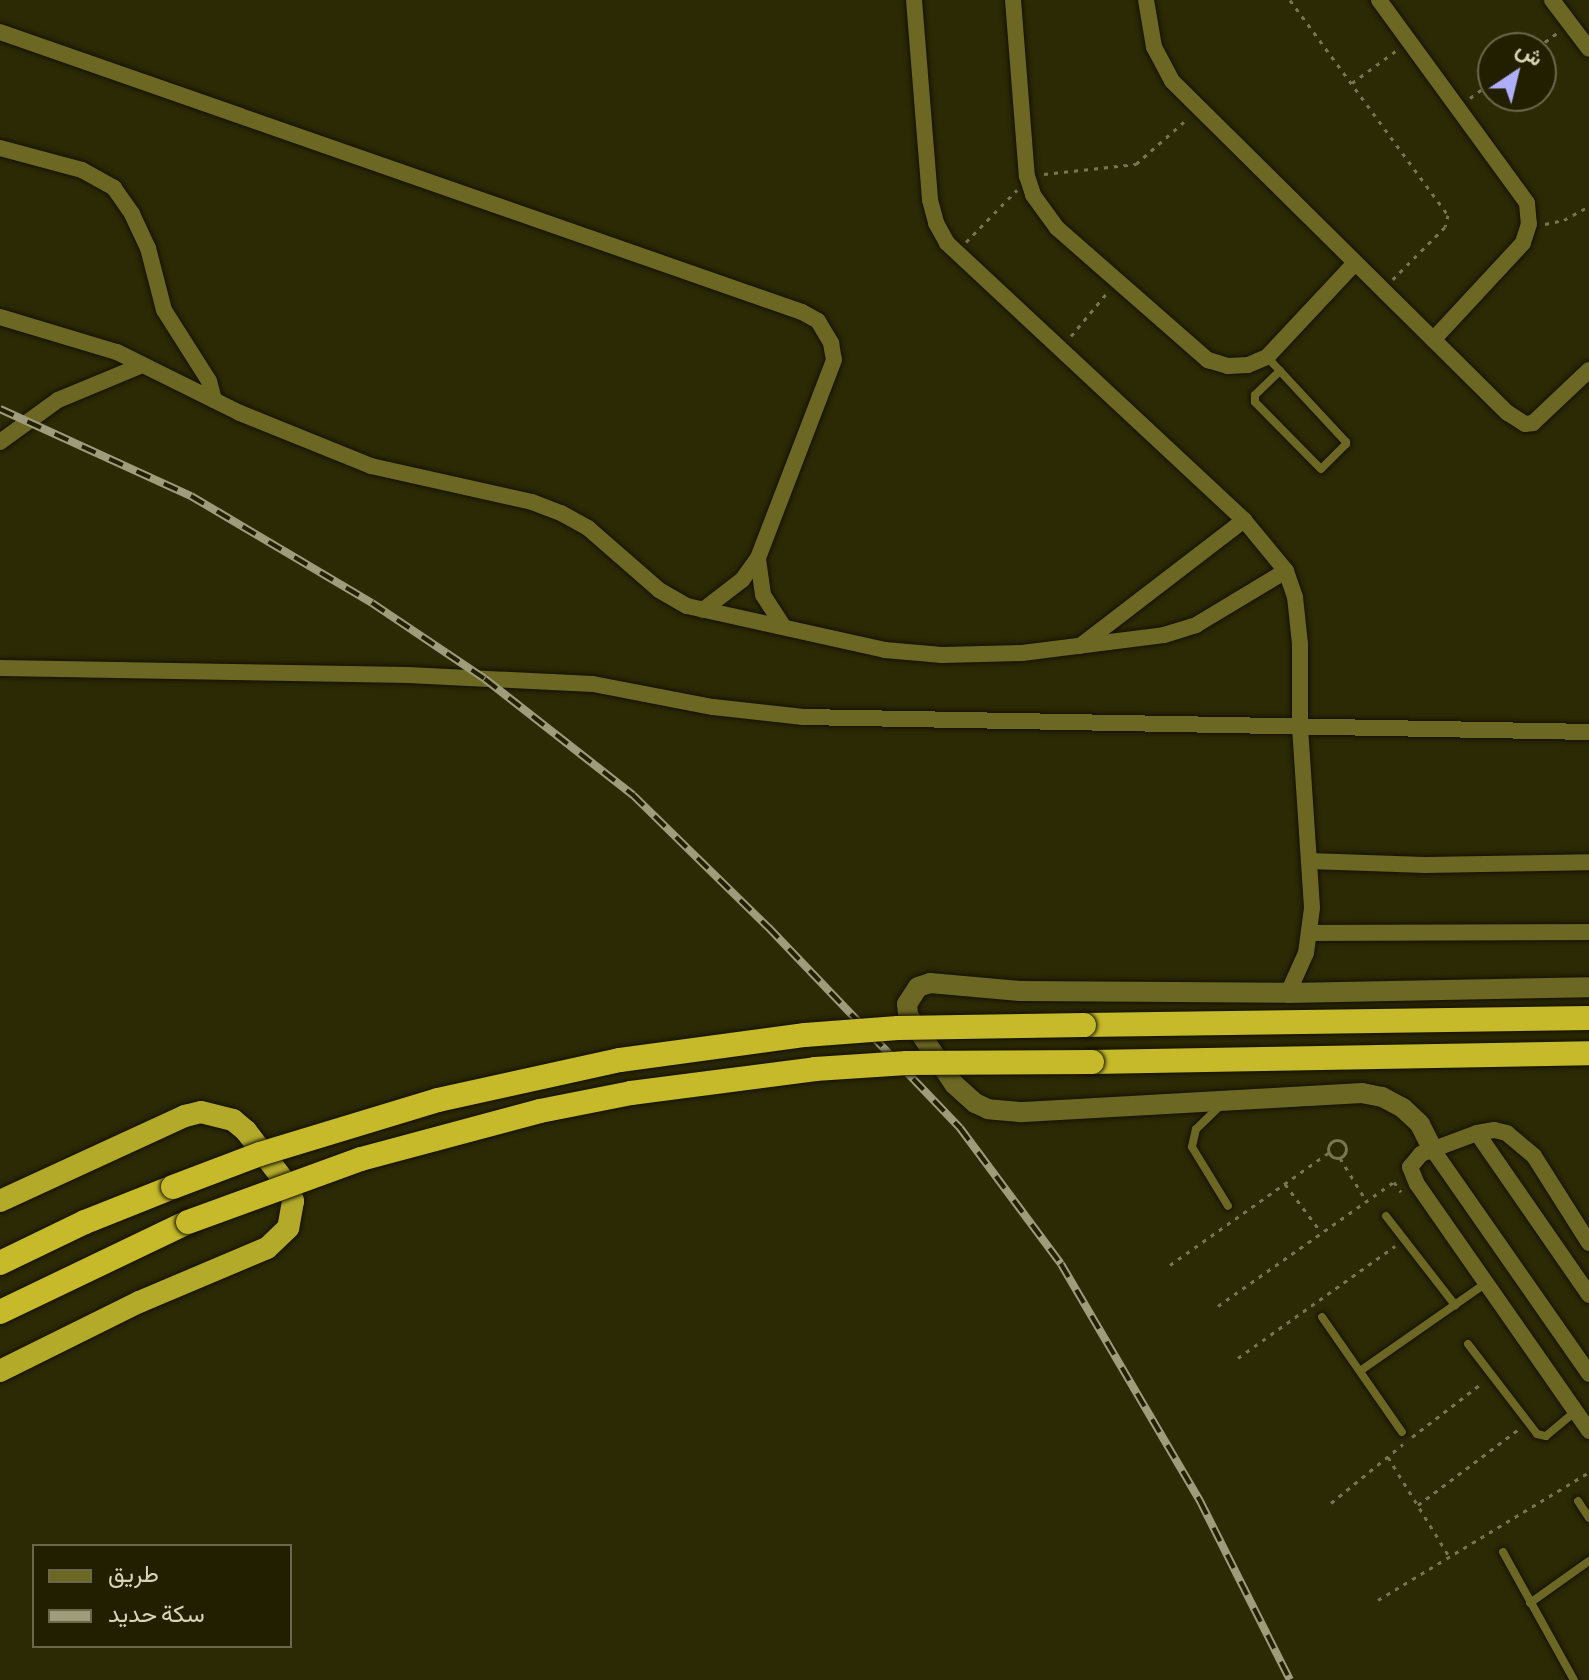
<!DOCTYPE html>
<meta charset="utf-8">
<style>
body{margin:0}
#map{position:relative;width:1589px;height:1680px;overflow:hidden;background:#2c2905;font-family:"Alegreya Sans",Vazirmatn,sans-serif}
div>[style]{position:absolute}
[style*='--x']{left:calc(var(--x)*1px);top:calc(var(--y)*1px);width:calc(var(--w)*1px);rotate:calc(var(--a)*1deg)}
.path>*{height:3px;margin-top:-1.5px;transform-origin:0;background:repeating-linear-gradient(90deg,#777552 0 4px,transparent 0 10px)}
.path>.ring{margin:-1.5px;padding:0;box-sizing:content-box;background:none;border:3px solid #777552;border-radius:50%}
.roads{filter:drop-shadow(0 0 2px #131101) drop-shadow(0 0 2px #131101)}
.service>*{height:8px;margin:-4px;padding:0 4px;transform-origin:4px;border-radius:4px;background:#6c6723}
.minor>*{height:16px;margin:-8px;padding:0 8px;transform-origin:8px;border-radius:8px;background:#6c6723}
.tertiary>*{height:20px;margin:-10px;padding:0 10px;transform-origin:10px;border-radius:10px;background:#6c6723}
.trunk>*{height:22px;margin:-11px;padding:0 11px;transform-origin:11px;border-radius:11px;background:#b4aa2a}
.motorway>*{height:24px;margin:-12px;padding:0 12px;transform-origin:12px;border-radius:12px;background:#c6ba2b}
.rail>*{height:8px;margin-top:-4px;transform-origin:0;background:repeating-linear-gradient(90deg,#221f00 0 15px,#9e9c7a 0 30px);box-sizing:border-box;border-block:2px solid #9e9c7a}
.bridges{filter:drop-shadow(0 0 2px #131101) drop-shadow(0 0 2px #131101)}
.motorway-bridge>*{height:24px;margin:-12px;padding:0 12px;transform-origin:12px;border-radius:12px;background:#c6ba2b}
span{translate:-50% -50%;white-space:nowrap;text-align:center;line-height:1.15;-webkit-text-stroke:8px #221f00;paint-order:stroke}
.legend{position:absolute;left:32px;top:1544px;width:260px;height:104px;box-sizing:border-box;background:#221f00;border:2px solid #6a6848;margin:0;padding:10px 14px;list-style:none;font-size:24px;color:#d7d5b4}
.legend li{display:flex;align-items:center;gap:16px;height:40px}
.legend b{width:40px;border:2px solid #6a6848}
.north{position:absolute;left:1477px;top:32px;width:80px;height:80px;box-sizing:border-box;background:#221f00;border:2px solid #6a6848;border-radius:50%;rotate:35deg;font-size:22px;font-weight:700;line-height:32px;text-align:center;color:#d7d5b4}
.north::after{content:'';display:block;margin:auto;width:28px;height:36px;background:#afaefa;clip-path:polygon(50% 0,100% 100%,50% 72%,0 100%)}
</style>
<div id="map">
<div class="path">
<div style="--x:1290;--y:0;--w:267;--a:53.7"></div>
<div style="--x:1448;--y:215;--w:12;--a:104"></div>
<div style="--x:1445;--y:227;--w:74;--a:135"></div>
<div style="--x:1537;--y:48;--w:25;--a:-37"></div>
<div style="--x:1352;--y:83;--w:56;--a:-36.3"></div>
<div style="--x:1470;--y:98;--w:29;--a:-36"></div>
<div style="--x:1044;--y:174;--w:93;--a:-6.2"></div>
<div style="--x:1136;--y:164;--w:68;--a:-41.4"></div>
<div style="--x:1545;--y:224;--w:19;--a:-12"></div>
<div style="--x:1564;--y:220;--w:29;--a:-29"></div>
<div style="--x:966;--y:242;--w:73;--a:-45.6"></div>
<div style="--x:1071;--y:336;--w:56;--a:-50.1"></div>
<div class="ring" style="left:1328px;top:1140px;width:15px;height:15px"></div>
<div style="--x:1340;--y:1158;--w:52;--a:58.5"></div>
<div style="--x:1285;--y:1184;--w:60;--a:53.1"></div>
<div style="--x:1170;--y:1265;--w:194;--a:-35.3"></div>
<div style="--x:1218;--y:1306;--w:215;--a:-35.2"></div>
<div style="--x:1394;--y:1182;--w:12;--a:55"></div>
<div style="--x:1238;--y:1358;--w:193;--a:-35.5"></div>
<div style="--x:1412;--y:1437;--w:88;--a:-37.6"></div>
<div style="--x:1388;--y:1457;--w:116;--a:58.4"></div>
<div style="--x:1331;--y:1503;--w:93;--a:-39.3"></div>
<div style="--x:1418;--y:1505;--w:128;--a:-37"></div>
<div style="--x:1378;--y:1600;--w:247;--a:-31.2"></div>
</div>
<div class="roads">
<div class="service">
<div style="--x:1267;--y:357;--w:19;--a:47"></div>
<div style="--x:1280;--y:371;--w:97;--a:47.1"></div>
<div style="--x:1346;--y:442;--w:2;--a:90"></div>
<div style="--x:1346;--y:444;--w:35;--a:135"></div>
<div style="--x:1321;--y:469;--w:94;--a:-134.6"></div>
<div style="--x:1255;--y:402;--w:7;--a:-90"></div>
<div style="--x:1255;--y:395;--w:35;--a:-44"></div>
<div style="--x:1222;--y:1104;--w:36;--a:136"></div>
<div style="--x:1196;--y:1129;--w:18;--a:103"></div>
<div style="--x:1192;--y:1147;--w:69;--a:58.6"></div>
<div style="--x:1386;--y:1216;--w:113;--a:52.2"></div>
<div style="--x:1322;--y:1317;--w:140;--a:55.2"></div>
<div style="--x:1468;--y:1344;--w:113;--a:52.5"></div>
<div style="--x:1537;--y:1434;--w:9;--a:13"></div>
<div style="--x:1546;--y:1436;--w:38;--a:-40"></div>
<div style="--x:1360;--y:1371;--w:154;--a:-34.9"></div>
<div style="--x:1578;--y:1501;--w:20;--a:57"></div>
<div style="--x:1503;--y:1552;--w:146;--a:61"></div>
<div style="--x:1530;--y:1603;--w:72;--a:-35.4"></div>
</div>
<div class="minor">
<div style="--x:914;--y:0;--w:201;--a:85.4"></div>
<div style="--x:930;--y:200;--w:24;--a:75"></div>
<div style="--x:936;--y:223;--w:23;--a:61"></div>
<div style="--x:947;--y:243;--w:406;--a:43"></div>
<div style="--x:1244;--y:520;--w:66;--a:50.5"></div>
<div style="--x:1286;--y:571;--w:28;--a:71"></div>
<div style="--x:1295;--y:597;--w:47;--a:83.9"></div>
<div style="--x:1300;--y:644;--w:83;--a:90"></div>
<div style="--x:1300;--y:727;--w:181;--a:86.2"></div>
<div style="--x:1312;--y:908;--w:45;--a:97.6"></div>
<div style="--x:1306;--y:953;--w:44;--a:114.2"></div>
<div style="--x:1013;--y:0;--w:177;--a:85.5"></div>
<div style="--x:1027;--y:176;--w:20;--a:72"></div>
<div style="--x:1033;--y:195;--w:41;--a:54"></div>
<div style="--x:1057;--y:228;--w:201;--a:41.2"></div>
<div style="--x:1208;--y:360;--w:21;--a:17"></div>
<div style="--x:1228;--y:366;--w:20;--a:-3"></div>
<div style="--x:1248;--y:365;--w:21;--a:-23"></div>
<div style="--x:1267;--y:357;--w:129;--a:-46.9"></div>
<div style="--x:1146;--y:0;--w:48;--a:80.3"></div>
<div style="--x:1154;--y:47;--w:38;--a:62"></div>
<div style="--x:1172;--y:81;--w:472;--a:44.7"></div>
<div style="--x:1508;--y:413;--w:20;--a:33"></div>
<div style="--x:1525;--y:424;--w:8;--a:-7"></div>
<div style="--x:1533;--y:423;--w:77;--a:-43.4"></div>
<div style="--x:1379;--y:0;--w:251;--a:53.9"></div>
<div style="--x:1527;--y:203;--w:21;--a:85"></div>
<div style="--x:1529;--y:224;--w:20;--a:108"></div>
<div style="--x:1523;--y:243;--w:132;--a:132.9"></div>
<div style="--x:1552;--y:0;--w:61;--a:52.9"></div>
<div style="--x:0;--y:32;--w:849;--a:19.25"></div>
<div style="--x:802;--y:312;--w:18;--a:29"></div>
<div style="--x:818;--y:321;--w:26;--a:59"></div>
<div style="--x:831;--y:343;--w:17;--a:80"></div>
<div style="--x:834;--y:360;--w:212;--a:111"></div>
<div style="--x:758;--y:558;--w:27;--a:126"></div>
<div style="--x:742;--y:580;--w:49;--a:142.4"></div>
<div style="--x:0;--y:148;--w:85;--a:15"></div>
<div style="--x:82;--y:170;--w:37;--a:29"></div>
<div style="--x:114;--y:188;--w:32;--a:55"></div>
<div style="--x:132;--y:214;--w:38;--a:65"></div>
<div style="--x:148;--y:248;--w:64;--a:75.5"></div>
<div style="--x:164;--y:310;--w:84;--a:57.6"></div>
<div style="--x:209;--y:381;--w:20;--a:75"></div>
<div style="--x:0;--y:317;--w:122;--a:16.7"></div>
<div style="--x:117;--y:352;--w:137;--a:26.4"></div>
<div style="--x:240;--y:413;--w:141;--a:22"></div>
<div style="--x:371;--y:466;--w:165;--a:12.6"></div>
<div style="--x:532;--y:502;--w:31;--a:21"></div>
<div style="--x:561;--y:513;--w:31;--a:29"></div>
<div style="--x:588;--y:528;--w:94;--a:41.1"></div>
<div style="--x:659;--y:590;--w:32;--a:30"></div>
<div style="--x:687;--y:606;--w:203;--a:12.5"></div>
<div style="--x:885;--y:650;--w:57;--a:5"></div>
<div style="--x:942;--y:655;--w:80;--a:-1.4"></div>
<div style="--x:1022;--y:653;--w:143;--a:-7.2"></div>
<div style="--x:1164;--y:635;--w:34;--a:-17"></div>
<div style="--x:1196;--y:625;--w:105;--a:-31"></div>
<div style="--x:0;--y:442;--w:72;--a:-35.9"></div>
<div style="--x:58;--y:400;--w:91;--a:-22.6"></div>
<div style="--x:758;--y:559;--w:36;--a:82"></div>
<div style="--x:763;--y:595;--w:38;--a:57"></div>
<div style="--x:1080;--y:646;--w:207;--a:-37.5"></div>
<div style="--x:0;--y:668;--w:408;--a:1"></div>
<div style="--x:408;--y:675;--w:185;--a:2.8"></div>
<div style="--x:593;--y:684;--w:122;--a:10.9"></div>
<div style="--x:713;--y:707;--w:91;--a:6.3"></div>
<div style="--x:803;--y:717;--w:786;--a:1.09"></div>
<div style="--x:1309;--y:861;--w:116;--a:2"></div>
<div style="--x:1425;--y:865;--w:164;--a:-1"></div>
<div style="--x:1310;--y:933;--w:279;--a:-0.2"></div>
<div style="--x:1477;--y:1133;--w:197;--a:55.3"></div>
<div style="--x:1433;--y:1150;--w:273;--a:55.1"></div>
<div style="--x:1589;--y:1243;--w:103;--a:-122.3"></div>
<div style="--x:1534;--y:1156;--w:35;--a:-140"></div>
<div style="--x:1507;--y:1133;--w:13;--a:-167"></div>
<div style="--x:1494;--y:1130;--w:17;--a:170"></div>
<div style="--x:1477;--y:1133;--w:60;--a:159.4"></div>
<div style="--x:1421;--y:1154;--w:17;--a:130"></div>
<div style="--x:1410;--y:1167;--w:18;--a:68"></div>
<div style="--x:1417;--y:1184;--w:301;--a:55.1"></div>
</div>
<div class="tertiary">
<div style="--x:1433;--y:1150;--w:29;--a:-117"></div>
<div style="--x:1420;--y:1124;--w:23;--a:-137"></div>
<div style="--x:1403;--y:1108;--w:24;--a:-152"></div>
<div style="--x:1382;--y:1097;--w:20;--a:-169"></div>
<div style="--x:1362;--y:1093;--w:343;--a:176.8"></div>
<div style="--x:1020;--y:1112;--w:32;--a:-175"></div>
<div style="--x:988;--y:1109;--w:14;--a:-155"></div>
<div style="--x:975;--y:1103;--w:28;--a:-138"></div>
<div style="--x:954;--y:1084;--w:83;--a:-123.7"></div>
<div style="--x:908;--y:1015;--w:11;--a:-95"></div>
<div style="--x:907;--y:1004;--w:20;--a:-57"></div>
<div style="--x:918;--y:987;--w:13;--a:-18"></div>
<div style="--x:930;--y:983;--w:90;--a:5.1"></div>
<div style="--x:1020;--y:991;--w:268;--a:0.4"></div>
<div style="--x:1288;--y:993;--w:301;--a:-1.1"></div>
</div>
<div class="trunk">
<div style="--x:0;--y:1201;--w:204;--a:-24.7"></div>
<div style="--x:185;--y:1116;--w:16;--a:-14"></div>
<div style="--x:201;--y:1112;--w:33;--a:14"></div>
<div style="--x:233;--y:1120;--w:17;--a:40"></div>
<div style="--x:246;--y:1131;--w:71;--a:52.5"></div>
<div style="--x:289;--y:1187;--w:15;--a:74"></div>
<div style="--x:293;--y:1201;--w:27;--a:100"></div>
<div style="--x:288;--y:1228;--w:29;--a:136"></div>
<div style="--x:267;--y:1248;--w:139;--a:157.1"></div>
<div style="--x:139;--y:1302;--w:155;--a:153.6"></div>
</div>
<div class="motorway">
<div style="--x:1084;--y:1025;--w:505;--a:-0.79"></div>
<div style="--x:1092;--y:1062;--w:497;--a:-1"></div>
<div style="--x:0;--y:1263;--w:94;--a:-25.8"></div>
<div style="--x:85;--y:1222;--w:95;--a:-21.7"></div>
<div style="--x:0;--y:1312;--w:208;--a:-25.6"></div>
</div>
</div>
<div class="rail">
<div style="--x:0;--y:409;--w:210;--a:24.5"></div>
<div style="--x:191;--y:496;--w:210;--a:30.6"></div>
<div style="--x:372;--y:603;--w:136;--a:33.9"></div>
<div style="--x:485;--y:679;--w:188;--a:38.1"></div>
<div style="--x:633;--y:795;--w:189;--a:44.4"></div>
<div style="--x:768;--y:927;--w:278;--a:46.3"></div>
<div style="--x:960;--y:1128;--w:169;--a:53.4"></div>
<div style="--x:1061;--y:1264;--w:275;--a:59.6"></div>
<div style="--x:1200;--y:1501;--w:200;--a:63.3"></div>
</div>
<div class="bridges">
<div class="motorway-bridge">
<div style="--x:173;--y:1187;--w:93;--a:-20.8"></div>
<div style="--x:260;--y:1154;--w:186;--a:-16.9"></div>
<div style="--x:438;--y:1100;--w:186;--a:-12.4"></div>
<div style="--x:620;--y:1060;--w:187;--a:-7.7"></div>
<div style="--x:805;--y:1035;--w:93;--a:-4.3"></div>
<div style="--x:898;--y:1028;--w:186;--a:-0.9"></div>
<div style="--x:188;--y:1222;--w:184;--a:-20"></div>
<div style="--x:361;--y:1159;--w:185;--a:-15"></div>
<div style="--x:540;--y:1111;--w:93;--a:-11.2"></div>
<div style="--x:631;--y:1093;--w:186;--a:-7.4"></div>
<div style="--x:815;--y:1069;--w:92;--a:-3.7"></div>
<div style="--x:907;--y:1063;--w:185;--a:-0.3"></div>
</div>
</div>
<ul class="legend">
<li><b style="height:10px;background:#6c6723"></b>طريق</li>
<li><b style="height:10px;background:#9e9c7a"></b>سكة حديد</li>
</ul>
<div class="north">ش</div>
</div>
